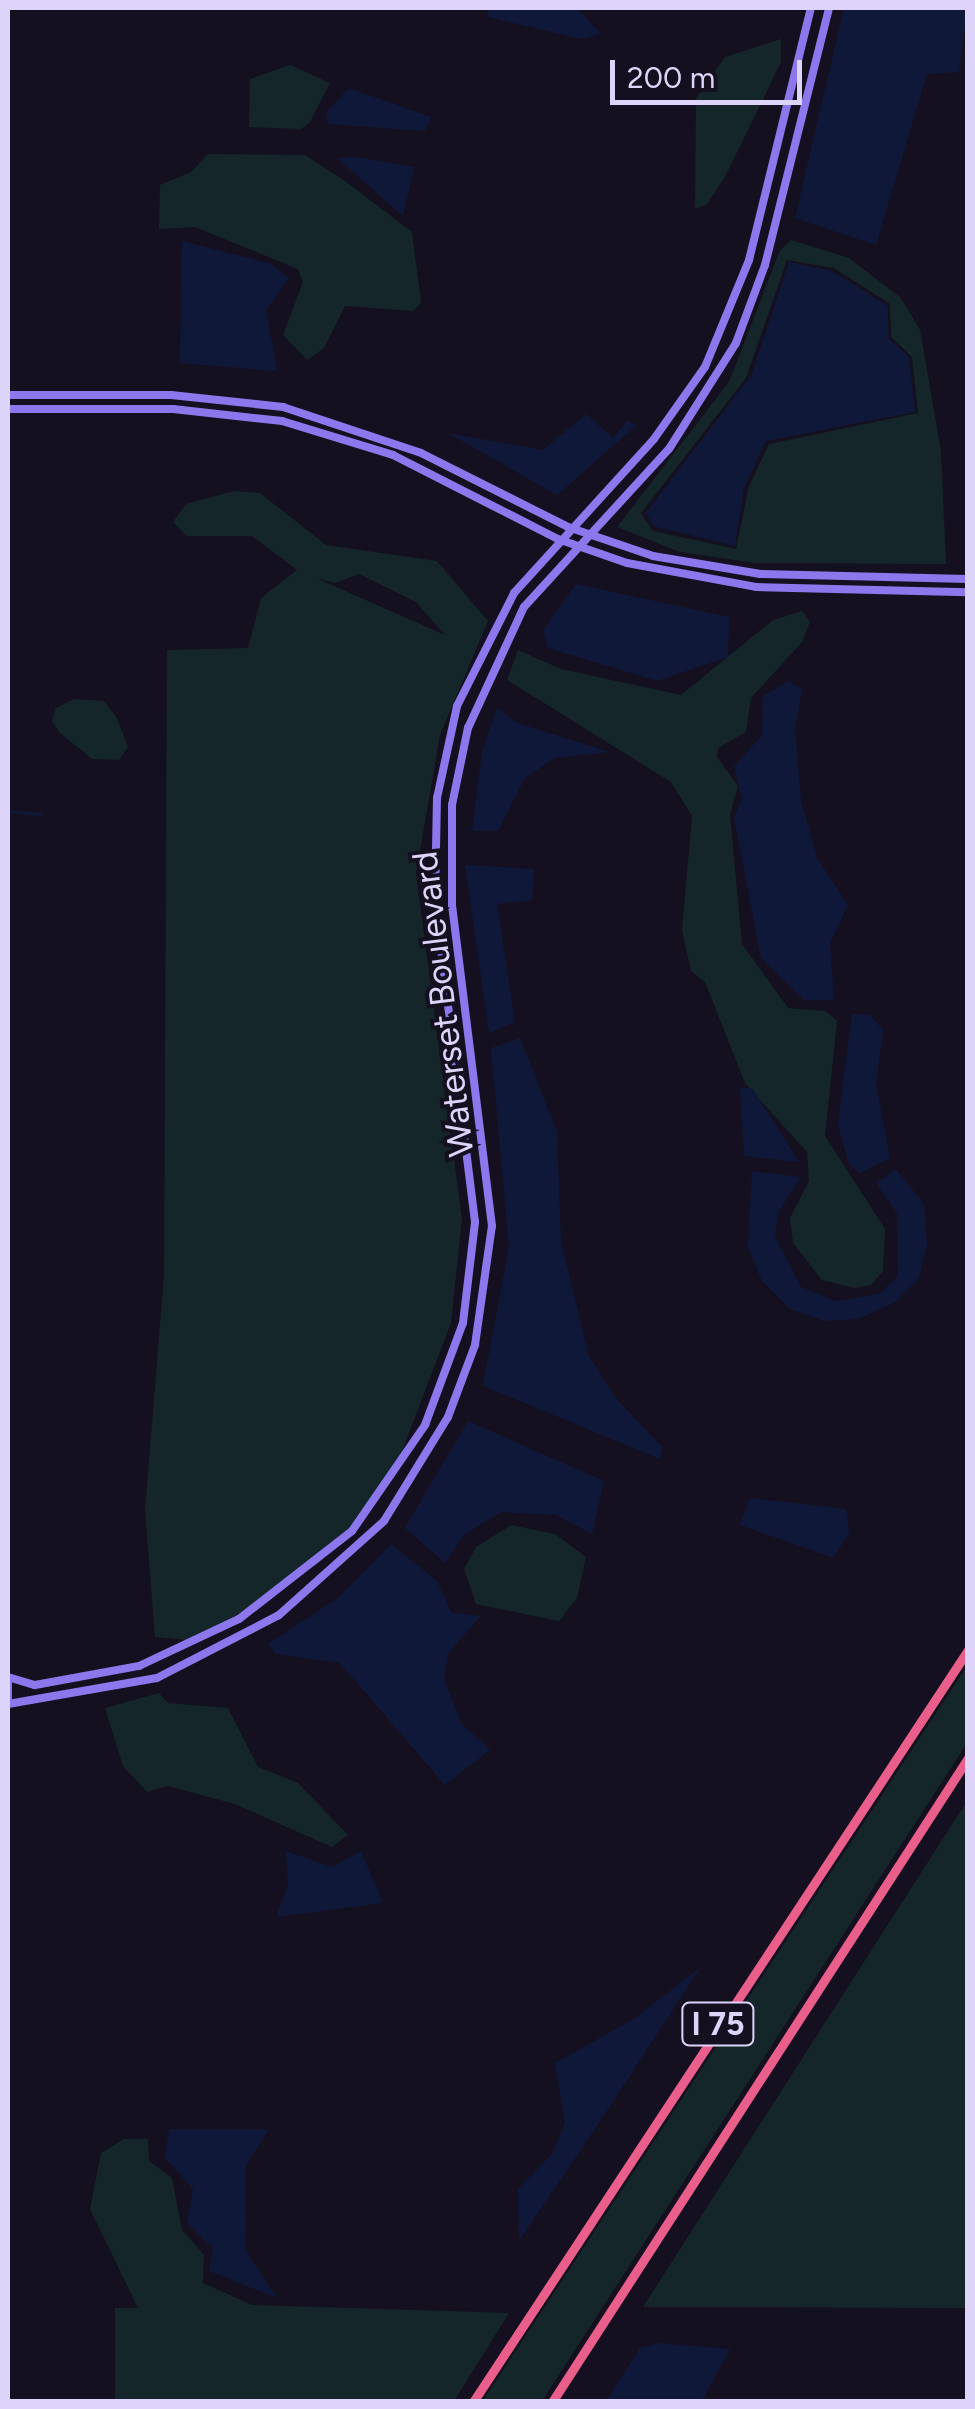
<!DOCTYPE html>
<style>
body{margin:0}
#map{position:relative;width:975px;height:2409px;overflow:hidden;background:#15101f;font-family:Figtree,sans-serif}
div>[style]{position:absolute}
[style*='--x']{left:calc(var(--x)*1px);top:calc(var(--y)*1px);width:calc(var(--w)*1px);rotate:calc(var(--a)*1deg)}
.green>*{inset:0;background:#142629}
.water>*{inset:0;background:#101839}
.stream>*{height:2.5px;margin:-1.25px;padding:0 1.25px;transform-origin:1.25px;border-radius:1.25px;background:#101839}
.secondary>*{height:8px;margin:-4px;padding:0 4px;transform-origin:4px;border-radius:4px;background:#8d77ed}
.highway>*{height:9px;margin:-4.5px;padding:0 4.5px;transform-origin:4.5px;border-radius:4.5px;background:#ea5e8b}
span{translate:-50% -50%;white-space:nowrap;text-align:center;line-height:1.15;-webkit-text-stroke:8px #15101f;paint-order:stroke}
.shield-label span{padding:2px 8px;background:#15101f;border:2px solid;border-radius:8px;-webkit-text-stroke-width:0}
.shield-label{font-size:32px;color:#ded4f9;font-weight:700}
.street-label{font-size:35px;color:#ded4f9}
.frame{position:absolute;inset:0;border:10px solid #ded4f9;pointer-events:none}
.scale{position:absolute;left:610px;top:60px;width:192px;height:45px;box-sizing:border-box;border:5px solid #ded4f9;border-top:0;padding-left:12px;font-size:30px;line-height:35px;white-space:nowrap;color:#ded4f9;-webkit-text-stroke:8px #15101f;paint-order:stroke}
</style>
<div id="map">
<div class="green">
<div style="clip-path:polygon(781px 39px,781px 62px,725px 177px,707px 204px,695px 209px,696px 98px,725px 57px)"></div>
<div style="clip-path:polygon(290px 65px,330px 83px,310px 122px,301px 129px,249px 127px,250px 79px)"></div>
<div style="clip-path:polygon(208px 154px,305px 155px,345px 181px,412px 232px,421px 303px,413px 311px,345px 306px,324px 348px,307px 360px,283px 335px,303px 282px,298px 269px,195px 227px,159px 229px,160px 185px,191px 172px)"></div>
<div style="clip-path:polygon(evenodd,791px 240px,849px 258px,901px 298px,920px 330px,941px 451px,946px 564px,755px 563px,680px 552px,617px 527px,729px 382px,780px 250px,791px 240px,787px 260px,834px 268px,890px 304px,891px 337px,912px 357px,918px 413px,769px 444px,749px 486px,736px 549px,653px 531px,641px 513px,746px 378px,787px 260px)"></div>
<div style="clip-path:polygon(evenodd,234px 491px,260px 493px,326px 545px,437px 561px,488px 621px,440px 735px,416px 874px,462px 1219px,451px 1323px,389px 1485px,320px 1562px,196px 1641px,155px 1637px,145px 1510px,164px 1275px,167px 650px,248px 648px,261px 598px,297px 570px,252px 536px,186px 536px,173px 522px,186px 504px,234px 491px,359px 574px,416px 602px,445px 635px,318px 579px,336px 583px,359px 574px)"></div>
<div style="clip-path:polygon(802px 611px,810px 622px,802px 642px,751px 698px,746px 732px,718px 748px,717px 757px,738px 786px,730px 815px,742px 944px,788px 1008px,825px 1011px,837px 1021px,825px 1136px,885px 1229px,883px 1271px,871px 1285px,854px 1288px,822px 1280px,793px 1243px,790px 1218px,809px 1181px,807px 1152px,745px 1083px,705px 982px,691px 971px,682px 930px,692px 816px,671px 782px,507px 680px,518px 650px,561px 669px,681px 695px,773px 620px)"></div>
<div style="clip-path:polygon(74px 699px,104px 701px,117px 718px,128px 747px,119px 760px,92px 759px,59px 732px,52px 721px,56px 708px)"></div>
<div style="clip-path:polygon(511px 1525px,555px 1534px,586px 1557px,577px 1598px,559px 1621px,476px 1604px,464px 1569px,476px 1547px)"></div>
<div style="clip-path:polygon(967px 1666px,967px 1743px,542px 2401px,482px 2402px)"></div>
<div style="clip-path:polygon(159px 1693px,168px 1703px,228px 1708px,258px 1767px,298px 1783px,348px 1835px,332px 1847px,235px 1804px,168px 1786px,147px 1792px,123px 1766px,105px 1708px)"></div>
<div style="clip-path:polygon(967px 1801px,967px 2308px,643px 2307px)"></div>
<div style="clip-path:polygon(124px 2139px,148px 2139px,149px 2161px,172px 2178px,182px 2230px,204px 2255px,203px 2283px,252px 2305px,509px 2313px,454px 2401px,115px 2401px,115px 2308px,138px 2308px,90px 2209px,101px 2153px)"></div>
</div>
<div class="water">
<div style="clip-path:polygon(488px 8px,577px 8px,601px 34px,581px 39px,488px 17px)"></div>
<div style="clip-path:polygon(844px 8px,967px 8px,959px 72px,927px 74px,876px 245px,795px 218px)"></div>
<div style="clip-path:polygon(349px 88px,431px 117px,425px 131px,328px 124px,326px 112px)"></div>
<div style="clip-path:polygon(357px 157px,414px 167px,403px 216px,337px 158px)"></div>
<div style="clip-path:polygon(182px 241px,269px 263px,289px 278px,266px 310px,277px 371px,180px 363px)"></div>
<div style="clip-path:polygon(789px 262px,832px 271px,888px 306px,888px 338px,909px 357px,915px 412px,766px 441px,744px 488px,735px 546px,653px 526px,646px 513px,752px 374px)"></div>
<div style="clip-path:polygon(586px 414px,613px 438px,627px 421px,637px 425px,557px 495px,448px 433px,543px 450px)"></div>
<div style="clip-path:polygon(576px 584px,729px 617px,728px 657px,657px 681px,548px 648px,543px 630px)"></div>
<div style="clip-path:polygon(789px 681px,802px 690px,795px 728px,801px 801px,817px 858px,848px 905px,830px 943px,834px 1000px,804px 1000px,761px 958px,734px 817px,742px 799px,734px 767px,762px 735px,763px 696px)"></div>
<div style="clip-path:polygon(497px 708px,518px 723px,609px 752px,555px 758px,525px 778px,498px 831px,472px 831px,482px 752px)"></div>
<div style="clip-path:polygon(465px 865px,534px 869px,532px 900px,497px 904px,515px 1022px,489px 1033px)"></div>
<div style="clip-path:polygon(852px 1014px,870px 1015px,883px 1030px,876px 1084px,890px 1158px,860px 1173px,849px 1165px,838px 1125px)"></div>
<div style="clip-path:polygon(520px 1038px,557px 1132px,561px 1242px,588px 1354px,614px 1396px,663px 1448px,660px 1459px,483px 1386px,509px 1246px,491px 1048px)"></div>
<div style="clip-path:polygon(740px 1087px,753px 1089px,799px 1162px,744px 1156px)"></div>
<div style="clip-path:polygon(896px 1169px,924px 1204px,927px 1245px,918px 1279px,895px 1302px,859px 1319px,825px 1321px,790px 1309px,762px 1281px,748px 1247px,752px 1171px,801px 1177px,779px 1211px,775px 1237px,801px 1287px,836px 1301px,879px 1294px,898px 1276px,897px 1213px,876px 1183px)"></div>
<div style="clip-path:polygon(468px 1421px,604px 1481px,592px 1534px,556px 1515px,501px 1512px,464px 1535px,445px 1563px,405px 1528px)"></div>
<div style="clip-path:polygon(750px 1498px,846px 1509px,849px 1534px,833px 1558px,740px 1525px)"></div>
<div style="clip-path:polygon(391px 1544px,437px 1581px,452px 1613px,481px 1616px,448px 1653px,444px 1679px,461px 1723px,490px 1750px,445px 1785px,340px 1663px,276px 1654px,268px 1644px,338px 1598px)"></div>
<div style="clip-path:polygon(286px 1851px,332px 1867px,361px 1851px,383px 1903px,276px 1917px,288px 1886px)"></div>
<div style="clip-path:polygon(701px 1967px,602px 2118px,519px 2241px,518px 2189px,552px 2154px,565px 2123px,555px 2063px,632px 2020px)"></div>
<div style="clip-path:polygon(169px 2129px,269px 2129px,246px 2165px,245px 2250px,277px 2298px,209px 2271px,213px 2248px,187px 2223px,193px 2189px,165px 2158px)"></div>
<div style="clip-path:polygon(657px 2343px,730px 2349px,702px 2401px,606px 2401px,640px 2348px)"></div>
</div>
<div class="stream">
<div style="--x:8;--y:811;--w:33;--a:5"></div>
</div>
<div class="secondary">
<div style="--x:8;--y:395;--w:163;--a:0"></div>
<div style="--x:171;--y:395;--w:113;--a:6.1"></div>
<div style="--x:283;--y:407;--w:145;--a:18.4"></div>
<div style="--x:421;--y:453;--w:165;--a:26.7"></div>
<div style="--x:568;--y:527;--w:90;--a:18.8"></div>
<div style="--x:653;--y:556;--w:109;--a:9.5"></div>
<div style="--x:760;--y:574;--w:208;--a:1.4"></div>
<div style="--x:8;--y:409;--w:165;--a:0"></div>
<div style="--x:173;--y:409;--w:110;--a:6.3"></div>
<div style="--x:282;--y:421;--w:116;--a:17"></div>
<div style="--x:393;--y:455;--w:185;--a:27"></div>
<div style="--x:558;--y:539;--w:73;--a:19.2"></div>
<div style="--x:627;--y:563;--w:131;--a:10.5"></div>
<div style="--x:756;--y:587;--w:212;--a:1.4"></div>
<div style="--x:8;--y:1677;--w:28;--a:17"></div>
<div style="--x:35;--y:1685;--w:106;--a:-10.4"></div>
<div style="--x:139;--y:1666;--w:110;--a:-25.2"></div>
<div style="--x:239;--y:1619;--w:143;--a:-37.9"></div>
<div style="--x:352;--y:1531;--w:129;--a:-55.4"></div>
<div style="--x:425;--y:1425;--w:109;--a:-69.6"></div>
<div style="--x:463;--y:1323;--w:102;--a:-83.2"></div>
<div style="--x:475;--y:1222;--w:323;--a:-97.1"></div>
<div style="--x:435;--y:901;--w:103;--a:-88.9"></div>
<div style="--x:437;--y:798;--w:94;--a:-77.7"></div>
<div style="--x:457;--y:706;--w:127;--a:-63.2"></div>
<div style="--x:514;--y:593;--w:208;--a:-47.7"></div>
<div style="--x:654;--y:439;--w:88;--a:-54.7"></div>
<div style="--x:705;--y:367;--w:116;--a:-67.6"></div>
<div style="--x:749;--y:260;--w:260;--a:-76.2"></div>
<div style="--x:8;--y:1678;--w:22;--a:90"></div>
<div style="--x:8;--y:1704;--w:151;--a:-9.9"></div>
<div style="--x:157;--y:1678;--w:137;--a:-27.3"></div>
<div style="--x:279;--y:1615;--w:141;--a:-41.8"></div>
<div style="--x:384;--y:1521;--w:122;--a:-58.4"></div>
<div style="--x:448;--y:1417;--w:77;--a:-69.4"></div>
<div style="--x:475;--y:1345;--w:120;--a:-81.9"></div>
<div style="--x:492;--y:1226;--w:321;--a:-97.1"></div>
<div style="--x:452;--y:907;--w:102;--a:-90"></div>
<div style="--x:452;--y:805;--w:79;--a:-78.3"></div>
<div style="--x:468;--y:728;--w:133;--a:-65.2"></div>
<div style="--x:524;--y:607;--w:214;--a:-47.5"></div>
<div style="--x:669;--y:449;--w:125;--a:-57.7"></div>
<div style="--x:736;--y:343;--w:83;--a:-69.6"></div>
<div style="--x:765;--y:265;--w:265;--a:-76"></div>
</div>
<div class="highway">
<div style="--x:473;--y:2402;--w:900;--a:-56.65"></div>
<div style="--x:552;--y:2402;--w:767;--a:-57.14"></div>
</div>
<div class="shield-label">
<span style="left:718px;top:2024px">I 75</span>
</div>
<div class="street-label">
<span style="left:443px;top:1004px;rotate:-97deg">Waterset Boulevard</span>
</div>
<div class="frame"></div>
<div class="scale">200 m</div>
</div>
